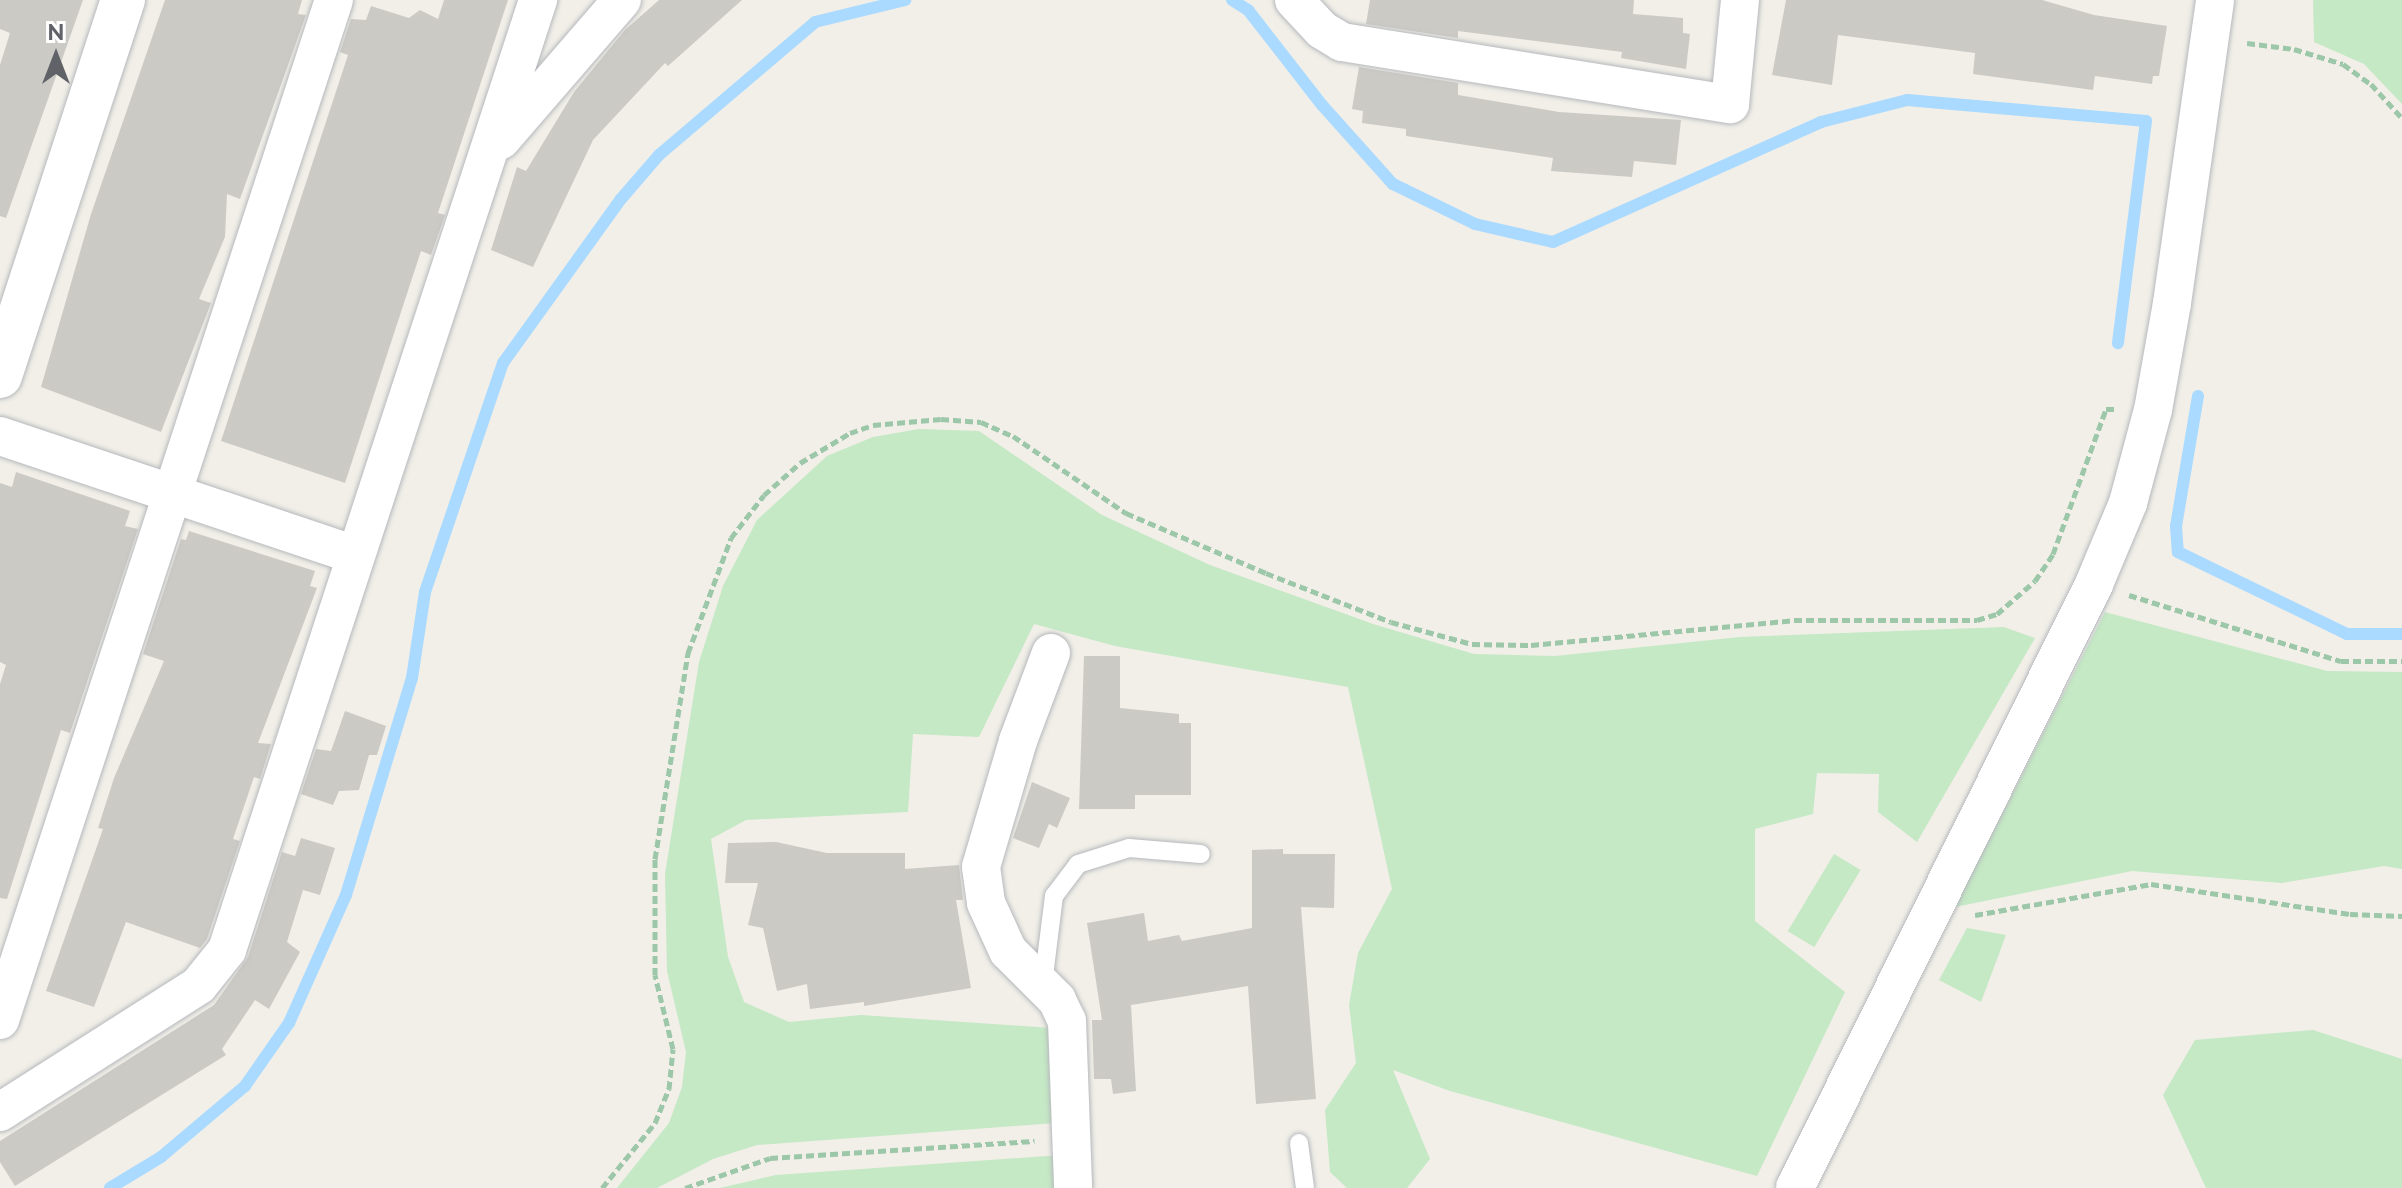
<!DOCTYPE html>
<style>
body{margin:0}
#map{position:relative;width:2402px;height:1188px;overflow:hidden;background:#f1efe8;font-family:Raleway,sans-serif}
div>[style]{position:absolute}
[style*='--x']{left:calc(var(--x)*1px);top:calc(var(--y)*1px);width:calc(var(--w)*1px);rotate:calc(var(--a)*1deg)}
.green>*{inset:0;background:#c5e8c5;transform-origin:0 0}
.stream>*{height:12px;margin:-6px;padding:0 6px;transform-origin:6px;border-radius:6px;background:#aadaff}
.building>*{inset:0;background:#cccac5}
.path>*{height:5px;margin-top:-2.5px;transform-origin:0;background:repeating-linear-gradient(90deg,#9cc7a9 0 8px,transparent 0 12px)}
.roads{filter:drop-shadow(0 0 2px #b5b8bc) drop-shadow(0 0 2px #b5b8bc)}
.lane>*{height:18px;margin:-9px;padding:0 9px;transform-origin:9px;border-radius:9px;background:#fff}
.street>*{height:38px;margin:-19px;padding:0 19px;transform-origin:19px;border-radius:19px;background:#fff}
.secondary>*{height:44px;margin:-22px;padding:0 22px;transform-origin:22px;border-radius:22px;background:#fff}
span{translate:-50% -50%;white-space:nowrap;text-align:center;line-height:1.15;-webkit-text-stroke:7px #fff;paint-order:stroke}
.north{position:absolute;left:16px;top:16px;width:80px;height:80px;-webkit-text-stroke:6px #fff;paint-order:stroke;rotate:0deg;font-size:22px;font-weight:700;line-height:32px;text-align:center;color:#5f6368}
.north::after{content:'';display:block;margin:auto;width:28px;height:36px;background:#5f6368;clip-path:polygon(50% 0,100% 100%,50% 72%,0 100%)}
</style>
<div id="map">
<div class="green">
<div style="clip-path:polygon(2313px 0,2402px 0,2402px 104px,2364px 64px,2314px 42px)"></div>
<div style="clip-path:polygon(919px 429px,979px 431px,1102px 515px,1210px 565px,1373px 624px,1474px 654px,1555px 656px,1740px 637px,2004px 627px,2035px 638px,1917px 842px,1878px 812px,1879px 774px,1817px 773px,1813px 814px,1755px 829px,1755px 921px,1845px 992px,1757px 1176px,1450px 1091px,1393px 1070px,1430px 1159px,1407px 1188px,1347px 1188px,1330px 1172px,1325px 1110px,1356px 1063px,1349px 1005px,1358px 953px,1392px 889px,1348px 687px,1115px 646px,1034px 624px,979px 737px,913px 734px,908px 812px,746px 820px,711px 839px,728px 957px,744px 1002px,789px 1022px,861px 1015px,1051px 1028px,1055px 1123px,757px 1145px,713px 1159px,657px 1188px,617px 1188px,669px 1123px,682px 1087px,686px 1052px,667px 971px,665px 874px,699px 662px,723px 586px,757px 520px,827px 456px,873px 437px)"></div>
<div style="clip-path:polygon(2105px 612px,2327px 671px,2402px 672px,2402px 869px,2384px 866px,2282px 883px,2132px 871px,1955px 907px)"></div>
<div style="left:1834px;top:854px;width:31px;height:90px;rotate:31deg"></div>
<div style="clip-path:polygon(1967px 928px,2006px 935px,1981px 1002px,1939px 980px)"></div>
<div style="clip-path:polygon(2313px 1030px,2402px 1059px,2402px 1188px,2206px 1188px,2163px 1095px,2195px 1040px)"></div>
<div style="clip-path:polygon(1061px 1155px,1059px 1188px,720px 1188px,776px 1175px)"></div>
</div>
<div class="stream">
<div style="--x:1232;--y:0;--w:19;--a:32"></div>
<div style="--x:1248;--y:10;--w:120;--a:52.1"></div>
<div style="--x:1322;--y:105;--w:106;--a:48.1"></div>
<div style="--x:1393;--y:184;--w:91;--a:26"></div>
<div style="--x:1475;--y:224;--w:80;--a:13"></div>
<div style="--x:1553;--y:242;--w:294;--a:-24.1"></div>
<div style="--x:1821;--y:122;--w:89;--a:-14.3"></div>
<div style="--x:1907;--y:100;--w:240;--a:5"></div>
<div style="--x:2146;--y:121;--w:224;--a:97.2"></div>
<div style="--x:2198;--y:396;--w:132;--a:99.6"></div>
<div style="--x:2176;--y:526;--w:26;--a:86"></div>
<div style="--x:2178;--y:552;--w:188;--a:25.9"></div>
<div style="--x:2347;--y:634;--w:55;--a:0"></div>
<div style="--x:110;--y:1188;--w:60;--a:-31.3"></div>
<div style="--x:161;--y:1157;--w:110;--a:-40.2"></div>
<div style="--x:245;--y:1086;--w:77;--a:-55.1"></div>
<div style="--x:289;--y:1023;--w:140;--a:-66"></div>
<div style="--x:346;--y:895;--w:227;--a:-73.1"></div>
<div style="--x:412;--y:678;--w:87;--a:-81.4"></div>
<div style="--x:425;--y:592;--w:242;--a:-71.2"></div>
<div style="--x:503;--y:363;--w:202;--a:-54.3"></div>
<div style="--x:621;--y:199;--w:58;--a:-49.2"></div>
<div style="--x:659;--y:155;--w:205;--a:-40.4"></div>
<div style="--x:815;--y:22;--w:93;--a:-13.7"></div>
</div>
<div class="building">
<div style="clip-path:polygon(0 0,83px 0,6px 218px,0 216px,0 65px,10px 33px,0 29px)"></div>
<div style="clip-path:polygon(165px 0,302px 0,298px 14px,306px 15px,240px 199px,227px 194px,225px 237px,199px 299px,211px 303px,161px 432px,41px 387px,91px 214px)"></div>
<div style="clip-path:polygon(444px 0,508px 0,438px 213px,445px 215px,431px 255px,421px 251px,345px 483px,221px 441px,348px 55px,340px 52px,351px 19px,366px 20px,371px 6px,409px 18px,420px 10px,438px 19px)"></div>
<div style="clip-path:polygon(659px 0,742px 0,668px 66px,665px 63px,593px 140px,533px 267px,491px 250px,517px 167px,526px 171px,574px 92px,625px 30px)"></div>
<div style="clip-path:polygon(1370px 0,1634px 0,1633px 14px,1683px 18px,1683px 33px,1690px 34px,1686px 69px,1621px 58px,1622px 52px,1458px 31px,1458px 38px,1366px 24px)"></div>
<div style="clip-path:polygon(1786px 0,2042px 0,2094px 15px,2167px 26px,2159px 76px,2153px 76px,2152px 84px,2095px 76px,2093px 90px,1973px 74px,1975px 53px,1838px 35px,1832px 85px,1772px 75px)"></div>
<div style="clip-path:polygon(1359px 67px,1458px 83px,1458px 95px,1559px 112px,1681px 120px,1676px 165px,1634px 161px,1632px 177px,1551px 171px,1553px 158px,1406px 136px,1406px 129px,1362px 123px,1363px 111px,1352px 109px)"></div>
<div style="clip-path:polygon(16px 472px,130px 511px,125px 526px,138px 529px,70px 733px,61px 730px,7px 899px,0 898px,0 684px,6px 665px,0 662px,0 483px,12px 487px)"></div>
<div style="clip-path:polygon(189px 531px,315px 571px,310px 586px,317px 588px,258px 743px,271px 744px,260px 779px,254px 777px,233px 839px,240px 841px,207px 939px,200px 948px,126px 922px,94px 1007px,46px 991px,103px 829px,98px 828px,114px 778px,164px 661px,143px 654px,181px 539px,186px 540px)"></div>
<div style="clip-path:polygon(1084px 656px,1120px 656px,1120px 708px,1179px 714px,1179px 723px,1191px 723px,1191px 795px,1135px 795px,1135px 809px,1079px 809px)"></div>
<div style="clip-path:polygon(345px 711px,386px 726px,377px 755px,369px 755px,359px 790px,339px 791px,333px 805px,301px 794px,316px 749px,331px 751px)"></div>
<div style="clip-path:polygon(1032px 782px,1070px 798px,1057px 828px,1049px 824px,1039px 848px,1013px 838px)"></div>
<div style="clip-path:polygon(301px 838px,335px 848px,320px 895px,303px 890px,287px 942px,300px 952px,269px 1009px,255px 1000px,222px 1049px,226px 1055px,15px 1186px,0 1162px,0 1141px,214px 1005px,248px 957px,282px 852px,295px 856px)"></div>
<div style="clip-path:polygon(776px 842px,827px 853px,905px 853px,905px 869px,959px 865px,963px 900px,956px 900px,971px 988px,864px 1006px,864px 1002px,810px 1009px,807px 984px,777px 991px,763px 928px,748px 925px,758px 883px,725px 883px,728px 843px)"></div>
<div style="clip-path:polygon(1283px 849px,1283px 854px,1335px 854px,1334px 908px,1301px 907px,1316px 1099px,1256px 1104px,1248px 986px,1131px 1005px,1136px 1091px,1113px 1094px,1111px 1079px,1094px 1079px,1092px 1020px,1102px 1020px,1087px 923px,1144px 913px,1148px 941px,1179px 935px,1182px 941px,1252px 928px,1252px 850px)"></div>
</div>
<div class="path">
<div style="--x:2247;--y:43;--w:47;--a:7.3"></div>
<div style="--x:2294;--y:49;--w:51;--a:17"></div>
<div style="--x:2343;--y:64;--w:34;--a:36"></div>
<div style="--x:2371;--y:84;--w:46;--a:47.6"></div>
<div style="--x:2129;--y:595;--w:222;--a:17.3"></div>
<div style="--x:2341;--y:661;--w:61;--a:0"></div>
<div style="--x:1975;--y:915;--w:179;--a:-10"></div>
<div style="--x:2151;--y:884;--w:201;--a:8.6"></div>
<div style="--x:2350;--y:914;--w:52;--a:2.2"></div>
<div style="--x:602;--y:1188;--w:84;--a:-50.8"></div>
<div style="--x:655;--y:1123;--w:37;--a:-68"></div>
<div style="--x:669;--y:1089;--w:40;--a:-84.3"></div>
<div style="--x:673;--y:1049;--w:76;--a:-103.7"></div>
<div style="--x:655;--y:975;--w:116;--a:-90"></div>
<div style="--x:655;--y:859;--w:209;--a:-80.9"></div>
<div style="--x:688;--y:653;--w:123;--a:-69.5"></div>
<div style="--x:731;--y:538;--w:54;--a:-52.5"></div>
<div style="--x:764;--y:495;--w:48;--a:-41.6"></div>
<div style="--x:800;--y:463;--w:58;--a:-31"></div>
<div style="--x:850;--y:433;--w:24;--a:-19"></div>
<div style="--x:873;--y:425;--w:68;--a:-5"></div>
<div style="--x:941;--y:419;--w:40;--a:4.3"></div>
<div style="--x:981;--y:422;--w:35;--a:24"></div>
<div style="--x:1013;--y:436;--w:137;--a:34.3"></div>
<div style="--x:1126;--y:513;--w:152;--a:23.2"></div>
<div style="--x:1266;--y:573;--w:134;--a:21.4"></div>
<div style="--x:1391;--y:622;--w:84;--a:15.2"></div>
<div style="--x:1472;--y:644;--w:59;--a:1"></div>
<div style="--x:1531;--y:645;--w:264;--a:-5.4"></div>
<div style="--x:1794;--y:620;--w:183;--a:0"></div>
<div style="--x:1977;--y:620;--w:21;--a:-17"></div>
<div style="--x:1997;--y:614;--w:50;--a:-41"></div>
<div style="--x:2035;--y:581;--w:32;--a:-56"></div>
<div style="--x:2053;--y:554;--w:154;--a:-69.9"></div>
<div style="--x:2106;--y:409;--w:9;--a:0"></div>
<div style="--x:685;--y:1188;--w:90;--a:-19.4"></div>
<div style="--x:770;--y:1158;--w:265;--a:-3.7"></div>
</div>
<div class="roads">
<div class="lane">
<div style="--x:1043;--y:984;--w:89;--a:-82.9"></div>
<div style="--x:1054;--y:896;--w:40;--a:-53"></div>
<div style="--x:1078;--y:864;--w:53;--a:-17.4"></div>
<div style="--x:1129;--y:848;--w:72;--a:4.8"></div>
<div style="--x:1299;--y:1143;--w:45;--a:82.4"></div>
</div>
<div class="street">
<div style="--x:1294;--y:0;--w:41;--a:47"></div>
<div style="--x:1322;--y:30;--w:23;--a:31"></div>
<div style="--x:1342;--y:42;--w:393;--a:9.1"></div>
<div style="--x:1730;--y:104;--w:104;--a:-84.5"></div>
<div style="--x:501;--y:140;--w:185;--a:-49.2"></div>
<div style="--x:0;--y:436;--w:374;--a:18.5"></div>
<div style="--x:1051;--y:653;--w:94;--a:110.6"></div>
<div style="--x:1018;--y:741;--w:131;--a:106.4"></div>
<div style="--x:981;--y:867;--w:36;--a:82"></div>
<div style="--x:986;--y:903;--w:53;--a:65.4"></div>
<div style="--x:1008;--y:951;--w:69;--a:45"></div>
<div style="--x:1057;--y:1000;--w:23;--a:65"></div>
<div style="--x:1067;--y:1021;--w:167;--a:87.9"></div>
<div style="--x:0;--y:1020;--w:1073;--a:-71.87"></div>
<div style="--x:0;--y:1112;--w:236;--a:-32.5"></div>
<div style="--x:199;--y:985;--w:45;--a:-51.3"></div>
<div style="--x:227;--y:950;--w:1000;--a:-71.87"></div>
<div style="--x:1795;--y:1188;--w:674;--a:-63.66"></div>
<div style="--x:2094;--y:584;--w:88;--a:-67.2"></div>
<div style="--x:2128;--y:503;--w:96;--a:-75"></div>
<div style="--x:2153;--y:410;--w:109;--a:-79.9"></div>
<div style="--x:2172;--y:303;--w:306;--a:-81.9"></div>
</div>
<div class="secondary">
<div style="--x:0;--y:376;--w:396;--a:-71.9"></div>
</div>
</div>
<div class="north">N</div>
</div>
